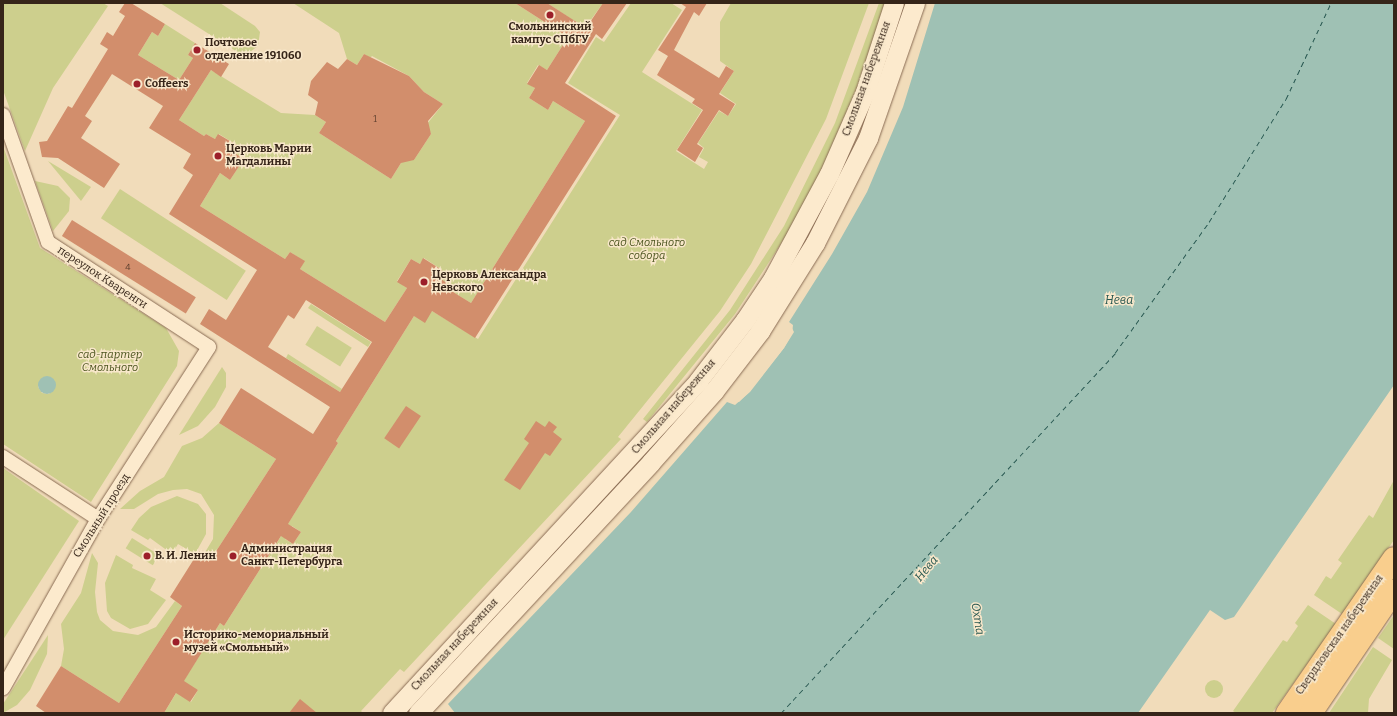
<!DOCTYPE html>
<meta charset="utf-8">
<style>
body{margin:0}
#map{position:relative;width:1397px;height:716px;overflow:hidden;background:#f1dcba;font-family:Bitter,serif}
div>[style]{position:absolute}
[style*='--x']{left:calc(var(--x)*1px);top:calc(var(--y)*1px);width:calc(var(--w)*1px);rotate:calc(var(--a)*1deg)}
.green>*{inset:0;background:#cdcf8d;transform-origin:0 0}
.round{border-radius:50%}
.water>*{inset:0;background:#9fc1b4}
.pier>*{inset:0;background:#f1dcba}
.ferry>*{height:1px;margin-top:-0.5px;transform-origin:0;background:repeating-linear-gradient(90deg,#275750 0 5px,transparent 0 9px)}
.building>*{inset:0;background:#d28e6c;transform-origin:0 0}
.roads{filter:drop-shadow(0 0 1px #896b53) drop-shadow(0 0 1px #896b53)}
.street>*{height:14px;margin:-7px;padding:0 7px;transform-origin:7px;border-radius:7px;background:#fceacd}
.secondary>*{height:19px;margin:-9.5px;padding:0 9.5px;transform-origin:9.5px;border-radius:9.5px;background:#fceacd}
.primary>*{height:22px;margin:-11px;padding:0 11px;transform-origin:11px;border-radius:11px;background:#f9ce8d}
.dots>*{width:11px;height:11px;translate:-50% -50%;box-sizing:border-box;border:2px solid #f8e7ca;border-radius:50%}
span{translate:-50% -50%;white-space:nowrap;text-align:center;line-height:1.15;-webkit-text-stroke:3px #f8e7ca;paint-order:stroke}
.number-label{font-size:9px;color:#5d3f2e}
.number-label span{-webkit-text-stroke-width:0}
.poi-label{font-size:11px;color:#362519;font-weight:700}
.left{translate:0 -50%;text-align:left}
.street-label{font-size:11px;color:#362519}
.park-label{font-size:11px;color:#4b541e;font-style:italic}
.water-label{font-size:12px;color:#275750;font-style:italic}
.frame{position:absolute;inset:0;border:4px solid #362519;pointer-events:none}
</style>
<div id="map">
<div class="green">
<div style="clip-path:polygon(3px 3px,103px 3px,108px 6px,53px 88px,25px 151px,3px 90px)"></div>
<div style="clip-path:polygon(160px 3px,220px 3px,255px 26px,260px 32px,258px 46px,247px 54px,239px 53px)"></div>
<div style="clip-path:polygon(293px 3px,515px 3px,568px 37px,547px 70px,538px 65px,527px 83px,535px 88px,529px 98px,548px 110px,553px 101px,585px 121px,471px 303px,445px 287px,447px 283px,438px 277px,442px 270px,424px 258px,420px 264px,411px 259px,397px 281px,407px 288px,385px 322px,300px 269px,304px 261px,290px 252px,285px 259px,200px 206px,220px 173px,230px 180px,244px 159px,236px 154px,240px 147px,219px 134px,215px 139px,206px 134px,204px 136px,179px 120px,211px 70px,281px 113px,315px 115px,326px 122px,319px 133px,391px 179px,403px 160px,414px 160px,431px 134px,427px 124px,443px 104px,424px 92px,409px 76px,372px 56px,370px 58px,364px 54px,357px 65px,347px 59px,339px 33px)"></div>
<div style="clip-path:polygon(547px 3px,603px 3px,585px 28px)"></div>
<div style="clip-path:polygon(631px 3px,671px 3px,682px 10px,642px 72px,702px 110px,676px 151px,704px 169px,708px 162px,699px 157px,704px 148px,698px 143px,719px 111px,728px 116px,736px 104px,720px 93px,734px 71px,720px 61px,720px 22px,731px 3px,869px 3px,826px 119px,751px 264px,720px 311px,618px 437px,621px 439px,404px 672px,400px 669px,361px 711px,363px 713px,164px 713px,178px 690px,180px 695px,191px 702px,198px 690px,181px 685px,220px 623px,224px 626px,283px 533px,286px 535px,285px 539px,293px 544px,301px 532px,292px 526px,290px 530px,286px 527px,338px 443px,336px 441px,414px 316px,432px 311px,478px 339px,620px 115px,568px 83px,596px 37px,604px 42px)"></div>
<div style="clip-path:polygon(879px 3px,885px 3px,857px 88px,821px 170px,790px 230px,735px 314px,647px 422px,643px 419px,730px 310px,784px 226px,835px 123px)"></div>
<div style="clip-path:polygon(165px 24px,195px 43px,188px 55px,193px 58px,179px 80px,138px 55px,152px 32px,158px 36px)"></div>
<div style="clip-path:polygon(evenodd,3px 146px,40px 248px,166px 328px,179px 351px,177px 366px,91px 502px,3px 444px,3px 146px,44px 377px,49px 377px,55px 387px,49px 394px,42px 393px,38px 387px,44px 377px)"></div>
<div style="clip-path:polygon(48px 161px,91px 187px,81px 201px)"></div>
<div style="clip-path:polygon(35px 181px,58px 186px,70px 198px,69px 211px,53px 231px)"></div>
<div style="left:120px;top:189px;width:150px;height:35px;rotate:33deg"></div>
<div style="clip-path:polygon(311px 304px,371px 342px,368px 347px,308px 308px)"></div>
<div style="left:317px;top:326px;width:41px;height:22px;rotate:32deg"></div>
<div style="clip-path:polygon(288px 354px,342px 389px,340px 392px,286px 358px)"></div>
<div style="clip-path:polygon(222px 367px,226px 373px,226px 387px,215px 407px,198px 426px,179px 435px)"></div>
<div style="clip-path:polygon(219px 423px,276px 459px,211px 559px,204px 554px,213px 539px,214px 515px,201px 494px,187px 489px,173px 490px,158px 494px,134px 509px,120px 509px,140px 491px,164px 477px,182px 446px,202px 438px)"></div>
<div style="clip-path:polygon(3px 468px,79px 521px,3px 640px)"></div>
<div style="clip-path:polygon(1394px 480px,1394px 540px,1342px 614px,1314px 595px,1326px 576px,1331px 579px,1342px 563px,1338px 560px,1369px 515px,1373px 518px)"></div>
<div style="clip-path:polygon(177px 496px,198px 504px,206px 514px,206px 534px,195px 554px,178px 544px,172px 554px,150px 538px,148px 540px,131px 530px,139px 518px,151px 507px)"></div>
<div style="left:132px;top:538px;width:32px;height:12px;rotate:32deg"></div>
<div style="clip-path:polygon(92px 553px,98px 563px,95px 592px,97px 612px,100px 620px,113px 631px,138px 635px,156px 627px,175px 601px,182px 606px,119px 703px,61px 666px,64px 649px,61px 624px,81px 593px)"></div>
<div style="clip-path:polygon(116px 555px,133px 565px,132px 568px,156px 579px,150px 590px,166px 600px,148px 624px,130px 629px,111px 618px,107px 611px,105px 583px)"></div>
<div style="clip-path:polygon(1308px 605px,1336px 624px,1272px 713px,1236px 713px,1233px 711px,1283px 640px,1287px 642px,1298px 626px,1295px 623px)"></div>
<div style="clip-path:polygon(1394px 615px,1394px 649px,1378px 638px)"></div>
<div style="clip-path:polygon(48px 635px,47px 654px,30px 690px,17px 705px,3px 713px,3px 704px)"></div>
<div style="clip-path:polygon(1373px 647px,1392px 660px,1369px 699px,1368px 713px,1329px 713px)"></div>
<div class="round" style="left:1205px;top:680px;width:18px;height:18px"></div>
</div>
<div class="water">
<div style="clip-path:polygon(935px 3px,1394px 3px,1394px 385px,1234px 617px,1225px 620px,1210px 610px,1138px 713px,455px 713px,448px 704px,631px 512px,727px 402px,739px 402px,749px 392px,784px 348px,792px 334px,793px 325px,789px 322px,832px 254px,867px 192px,903px 107px)"></div>
<div class="round" style="left:38px;top:376px;width:18px;height:18px"></div>
</div>
<div class="pier">
<div style="clip-path:polygon(789px 322px,794px 332px,784px 348px,750px 392px,735px 405px,727px 402px,737px 401px,749px 389px,781px 348px,792px 331px)"></div>
</div>
<div class="ferry">
<div style="--x:781;--y:713;--w:491;--a:-47.1"></div>
<div style="--x:1115;--y:353;--w:161;--a:-54.3"></div>
<div style="--x:1209;--y:222;--w:145;--a:-58"></div>
<div style="--x:1286;--y:99;--w:106;--a:-64.9"></div>
</div>
<div class="building">
<div style="clip-path:polygon(evenodd,125px 3px,131px 3px,165px 24px,158px 36px,152px 32px,138px 55px,179px 80px,193px 58px,188px 55px,195px 43px,229px 64px,221px 77px,211px 70px,179px 120px,204px 136px,206px 134px,215px 139px,218px 134px,240px 147px,236px 154px,244px 159px,230px 180px,220px 173px,200px 206px,285px 259px,290px 252px,305px 261px,300px 269px,385px 322px,407px 288px,397px 282px,411px 259px,420px 264px,423px 258px,442px 270px,438px 277px,447px 283px,445px 287px,471px 303px,585px 121px,553px 101px,548px 110px,529px 98px,535px 88px,527px 84px,539px 65px,547px 70px,568px 37px,515px 3px,547px 3px,586px 28px,603px 3px,627px 3px,602px 39px,596px 34px,565px 83px,616px 116px,475px 338px,432px 311px,425px 323px,414px 316px,336px 441px,338px 443px,288px 524px,301px 532px,293px 544px,281px 536px,224px 626px,220px 623px,184px 681px,198px 690px,190px 702px,176px 693px,164px 713px,46px 713px,36px 706px,61px 666px,119px 703px,182px 606px,170px 597px,199px 551px,211px 559px,276px 459px,219px 423px,241px 388px,313px 434px,330px 407px,200px 324px,209px 309px,226px 320px,257px 270px,169px 214px,193px 175px,183px 168px,191px 154px,149px 128px,163px 106px,112px 74px,85px 116px,92px 121px,81px 138px,120px 164px,104px 188px,58px 158px,42px 157px,39px 142px,47px 141px,68px 106px,72px 108px,108px 49px,100px 44px,107px 32px,113px 36px,125px 16px,119px 12px,125px 3px,306px 300px,372px 342px,340px 392px,268px 347px,288px 315px,294px 319px,306px 300px)"></div>
<div style="clip-path:polygon(680px 3px,707px 3px,699px 16px,694px 12px,674px 50px,719px 78px,726px 66px,734px 71px,719px 94px,735px 104px,728px 116px,719px 110px,697px 144px,703px 148px,695px 162px,677px 150px,703px 110px,692px 103px,695px 99px,657px 75px,668px 56px,658px 50px,686px 7px)"></div>
<div style="clip-path:polygon(364px 54px,409px 76px,424px 92px,443px 104px,428px 121px,431px 134px,414px 160px,401px 163px,391px 179px,319px 133px,326px 122px,315px 115px,318px 102px,308px 95px,311px 81px,327px 62px,338px 69px,347px 59px,357px 65px)"></div>
<div style="left:72px;top:220px;width:146px;height:19px;rotate:32deg"></div>
<div style="left:406px;top:406px;width:18px;height:39px;rotate:34deg"></div>
<div style="clip-path:polygon(536px 421px,545px 427px,549px 421px,557px 427px,553px 432px,562px 439px,550px 456px,545px 453px,520px 490px,504px 480px,529px 443px,524px 439px)"></div>
<div style="clip-path:polygon(300px 699px,317px 713px,289px 713px)"></div>
</div>
<div class="roads">
<div class="street">
<div style="--x:3;--y:115;--w:135;--a:70.5"></div>
<div style="--x:48;--y:242;--w:192;--a:33.1"></div>
<div style="--x:209;--y:347;--w:205;--a:122.8"></div>
<div style="--x:98;--y:519;--w:194;--a:119.3"></div>
<div style="--x:3;--y:457;--w:113;--a:33.1"></div>
</div>
<div class="secondary">
<div style="--x:392;--y:713;--w:452;--a:-47.3"></div>
<div style="--x:698;--y:381;--w:77;--a:-52.4"></div>
<div style="--x:745;--y:320;--w:50;--a:-56.3"></div>
<div style="--x:773;--y:278;--w:118;--a:-61.7"></div>
<div style="--x:829;--y:174;--w:90;--a:-66.3"></div>
<div style="--x:865;--y:92;--w:94;--a:-72"></div>
<div style="--x:418;--y:713;--w:342;--a:-47.1"></div>
<div style="--x:651;--y:462;--w:95;--a:-48.4"></div>
<div style="--x:714;--y:391;--w:76;--a:-52.5"></div>
<div style="--x:760;--y:331;--w:104;--a:-58"></div>
<div style="--x:815;--y:243;--w:118;--a:-63.2"></div>
<div style="--x:868;--y:138;--w:143;--a:-70.8"></div>
</div>
<div class="primary">
<div style="--x:1287;--y:713;--w:188;--a:-55.4"></div>
<div style="--x:1311;--y:713;--w:148;--a:-55.8"></div>
</div>
</div>
<div class="dots">
<div style="left:550px;top:15px;background:#9c1f2a"></div>
<div style="left:197px;top:50px;background:#9c1f2a"></div>
<div style="left:137px;top:84px;background:#9c1f2a"></div>
<div style="left:218px;top:156px;background:#9c1f2a"></div>
<div style="left:424px;top:282px;background:#9c1f2a"></div>
<div style="left:147px;top:556px;background:#9c1f2a"></div>
<div style="left:233px;top:556px;background:#9c1f2a"></div>
<div style="left:176px;top:642px;background:#9c1f2a"></div>
</div>
<div class="number-label">
<span style="left:375px;top:119px">1</span>
<span style="left:128px;top:267px">4</span>
</div>
<div class="poi-label">
<span style="left:550px;top:34px">Смольнинский<br>кампус СПбГУ</span>
<span class="left" style="left:205px;top:50px">Почтовое<br>отделение 191060</span>
<span class="left" style="left:145px;top:84px">Coffeers</span>
<span class="left" style="left:226px;top:156px">Церковь Марии<br>Магдалины</span>
<span class="left" style="left:432px;top:282px">Церковь Александра<br>Невского</span>
<span class="left" style="left:241px;top:556px">Администрация<br>Санкт-Петербурга</span>
<span class="left" style="left:155px;top:556px">В. И. Ленин</span>
<span class="left" style="left:184px;top:642px">Историко-мемориальный<br>музей «Смольный»</span>
</div>
<div class="street-label">
<span style="left:867px;top:79px;rotate:-70deg">Смольная набережная</span>
<span style="left:102px;top:278px;rotate:33deg">переулок Кваренги</span>
<span style="left:674px;top:407px;rotate:-49deg">Смольная набережная</span>
<span style="left:102px;top:516px;rotate:-58deg">Смольный проезд</span>
<span style="left:1340px;top:635px;rotate:-55deg">Свердловская набережная</span>
<span style="left:455px;top:645px;rotate:-47deg">Смольная набережная</span>
</div>
<div class="park-label">
<span style="left:647px;top:250px">сад Смольного<br>собора</span>
<span style="left:110px;top:362px">сад-партер<br>Смольного</span>
</div>
<div class="water-label">
<span style="left:1119px;top:301px">Нева</span>
<span style="left:927px;top:569px;rotate:-50deg">Нева</span>
<span style="left:977px;top:619px;rotate:81deg">Охта</span>
</div>
<div class="frame"></div>
</div>
